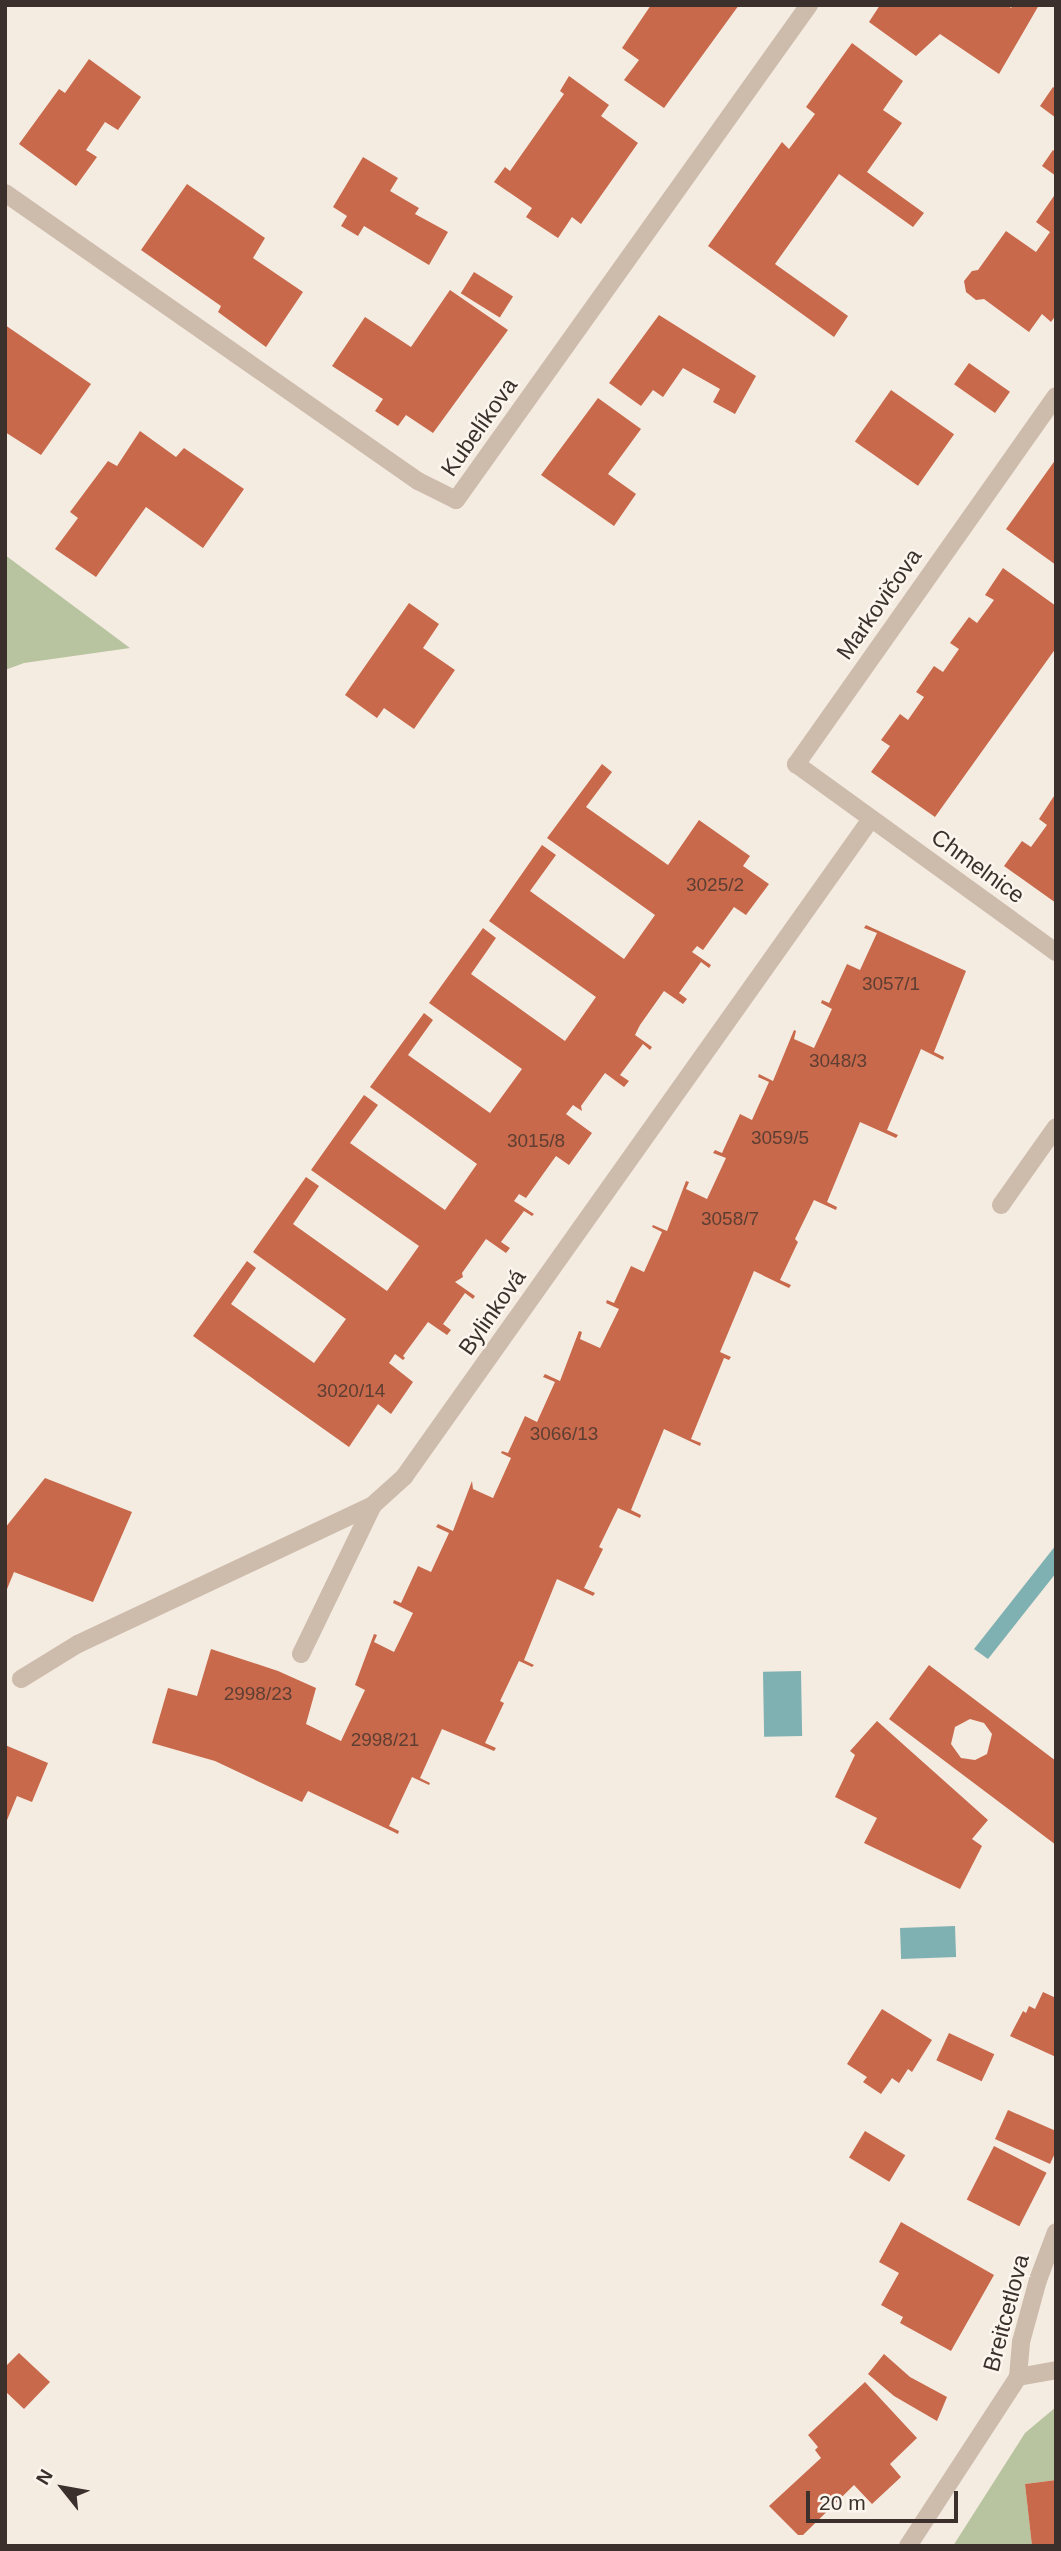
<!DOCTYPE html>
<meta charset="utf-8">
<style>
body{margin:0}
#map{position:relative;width:1061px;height:2551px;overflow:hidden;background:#f4ebe1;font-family:Helvetica,sans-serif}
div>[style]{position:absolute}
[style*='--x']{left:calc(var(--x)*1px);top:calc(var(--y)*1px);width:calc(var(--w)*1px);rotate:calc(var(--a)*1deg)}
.green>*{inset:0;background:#b8c4a0}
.water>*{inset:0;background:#7fb0b2;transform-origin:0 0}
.building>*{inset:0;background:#c8694b;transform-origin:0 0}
.lane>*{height:18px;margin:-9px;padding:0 9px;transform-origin:9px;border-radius:9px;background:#cdbbac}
.street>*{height:18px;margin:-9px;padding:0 9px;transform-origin:9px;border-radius:9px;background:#cdbbac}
span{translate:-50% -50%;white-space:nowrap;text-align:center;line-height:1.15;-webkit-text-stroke:5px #fbf5ee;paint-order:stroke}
.number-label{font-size:19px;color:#5e3e33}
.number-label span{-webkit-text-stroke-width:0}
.street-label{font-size:23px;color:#3b302b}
.frame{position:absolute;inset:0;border:7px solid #3b302b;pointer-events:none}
.north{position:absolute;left:28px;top:2453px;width:70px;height:70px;-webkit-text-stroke:5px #fbf5ee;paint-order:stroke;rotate:301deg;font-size:19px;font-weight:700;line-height:28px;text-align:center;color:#3b302b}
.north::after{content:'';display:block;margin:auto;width:24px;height:32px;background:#3b302b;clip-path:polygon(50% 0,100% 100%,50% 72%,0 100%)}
.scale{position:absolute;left:806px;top:2491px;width:152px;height:32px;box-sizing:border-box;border:4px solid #3b302b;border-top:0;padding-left:9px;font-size:21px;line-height:24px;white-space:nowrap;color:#3b302b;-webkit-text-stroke:5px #fbf5ee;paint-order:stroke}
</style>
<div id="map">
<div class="green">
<div style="clip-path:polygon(5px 555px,130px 648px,24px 663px,5px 670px)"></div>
<div style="clip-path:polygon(1056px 2407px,1056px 2480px,1025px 2484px,1032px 2546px,953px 2546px,1025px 2433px)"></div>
</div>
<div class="water">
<div style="clip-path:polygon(1056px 1545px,1056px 1573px,988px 1659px,974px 1649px)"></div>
<div style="left:801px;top:1671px;width:65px;height:38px;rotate:89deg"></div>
<div style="left:955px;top:1926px;width:31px;height:55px;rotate:88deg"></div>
</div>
<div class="building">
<div style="clip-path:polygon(651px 5px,739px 5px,664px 108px,624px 80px,639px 60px,622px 48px)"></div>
<div style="clip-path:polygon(880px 5px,1008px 5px,1011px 8px,1013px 5px,1039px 5px,999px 74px,940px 34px,916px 56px,869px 22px)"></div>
<div style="clip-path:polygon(852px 43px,903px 81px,883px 110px,902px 123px,867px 172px,924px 213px,913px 227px,839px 174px,775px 264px,848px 316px,834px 337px,708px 246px,782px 142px,789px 149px,815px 114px,806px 107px)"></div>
<div style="clip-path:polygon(89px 59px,141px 97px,118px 130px,105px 122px,86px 150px,97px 157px,76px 186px,19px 144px,59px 89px,65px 93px)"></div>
<div style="clip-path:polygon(569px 76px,609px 105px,601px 116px,638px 143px,581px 224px,572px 217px,558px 238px,526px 217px,532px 208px,494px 182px,505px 167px,510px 171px,564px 94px,560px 91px)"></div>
<div style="clip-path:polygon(1053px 87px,1056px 89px,1056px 118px,1040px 106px)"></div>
<div style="clip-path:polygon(1053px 150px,1056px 152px,1056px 176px,1042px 166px)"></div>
<div style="clip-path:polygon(363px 157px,398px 178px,390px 191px,419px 208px,415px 214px,448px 232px,429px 265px,364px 226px,358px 236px,341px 226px,347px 216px,333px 207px)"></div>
<div style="clip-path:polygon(187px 184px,265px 238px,253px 258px,303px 292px,266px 347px,218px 312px,221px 306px,141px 250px)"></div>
<div style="clip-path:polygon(1056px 193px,1056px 315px,1051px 322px,1042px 314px,1029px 332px,984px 299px,976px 300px,966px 292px,964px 281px,972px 271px,978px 270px,1006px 231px,1036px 252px,1050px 232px,1036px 222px)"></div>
<div style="left:474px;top:272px;width:46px;height:25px;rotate:32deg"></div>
<div style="clip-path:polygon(450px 290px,508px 330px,433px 433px,406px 415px,398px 426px,375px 411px,383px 399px,332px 366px,365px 317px,411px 347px)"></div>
<div style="clip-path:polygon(659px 315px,756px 376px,735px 414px,713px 402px,720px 389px,683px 368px,663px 397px,653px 390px,641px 406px,609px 383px)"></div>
<div style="clip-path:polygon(5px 325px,91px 384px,41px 455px,5px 432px)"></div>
<div style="left:969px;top:363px;width:50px;height:26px;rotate:35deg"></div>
<div style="left:891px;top:390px;width:77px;height:63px;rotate:35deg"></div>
<div style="clip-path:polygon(598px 398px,641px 429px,608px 474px,636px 494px,614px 526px,541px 475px)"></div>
<div style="clip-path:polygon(140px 431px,176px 457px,184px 448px,244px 489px,203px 548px,146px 507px,96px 577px,55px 549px,78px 518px,70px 512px,108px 461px,117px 466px)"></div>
<div style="clip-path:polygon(1056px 459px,1056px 565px,1006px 529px)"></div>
<div style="clip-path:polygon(1003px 568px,1056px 606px,1056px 648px,935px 817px,871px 772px,890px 746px,881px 740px,900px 714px,908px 720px,924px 697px,916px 692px,934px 666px,943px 672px,959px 649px,950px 643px,969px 617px,977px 623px,994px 600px,985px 595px)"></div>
<div style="clip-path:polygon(409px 603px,439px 624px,423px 648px,455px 670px,414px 729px,384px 708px,377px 718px,345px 695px)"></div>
<div style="clip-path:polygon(602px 764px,612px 772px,586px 807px,668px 865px,699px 820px,750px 856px,743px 866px,769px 884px,746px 915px,734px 907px,703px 950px,697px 946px,692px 952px,711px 965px,709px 968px,701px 962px,679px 993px,687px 999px,683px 1004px,664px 991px,640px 1025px,635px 1035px,652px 1047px,650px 1050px,643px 1044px,620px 1075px,629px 1081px,624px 1087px,605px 1073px,581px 1106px,582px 1111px,573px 1105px,566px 1114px,592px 1133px,569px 1165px,556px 1156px,526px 1198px,519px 1194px,514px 1201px,534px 1214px,532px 1216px,524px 1211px,501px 1242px,510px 1248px,506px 1253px,486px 1239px,462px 1273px,463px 1277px,455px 1282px,475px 1296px,473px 1299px,465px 1293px,443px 1324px,451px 1330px,447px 1335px,428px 1322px,403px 1356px,405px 1358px,403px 1360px,395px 1354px,389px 1363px,413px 1382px,391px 1414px,378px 1404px,349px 1447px,193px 1336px,247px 1261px,256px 1268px,231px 1304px,314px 1363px,346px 1319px,253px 1252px,306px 1177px,319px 1186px,293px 1224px,387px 1291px,419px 1246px,311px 1170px,364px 1095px,378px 1105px,350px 1143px,445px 1210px,477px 1164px,370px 1087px,424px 1013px,433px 1020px,408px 1055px,490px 1113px,522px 1069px,429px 1003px,483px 928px,496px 938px,471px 974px,565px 1041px,596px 997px,489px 921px,542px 845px,556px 855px,530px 891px,624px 959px,655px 915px,547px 838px)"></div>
<div style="clip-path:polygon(1056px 793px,1056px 903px,1004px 866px,1022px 841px,1031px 847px,1047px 825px,1039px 819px)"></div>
<div style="clip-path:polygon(866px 925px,966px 971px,934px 1052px,944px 1057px,943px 1060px,921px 1049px,887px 1130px,898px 1135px,896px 1138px,860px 1122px,827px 1202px,837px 1207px,836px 1210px,814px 1200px,795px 1239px,798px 1242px,780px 1280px,791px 1285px,789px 1288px,754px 1271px,720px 1352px,731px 1357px,729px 1360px,724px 1358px,691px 1439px,701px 1443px,700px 1446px,664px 1429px,631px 1510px,641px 1515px,640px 1518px,618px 1508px,599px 1547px,603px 1549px,584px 1588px,595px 1593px,593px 1596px,557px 1579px,524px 1660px,534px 1665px,532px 1667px,519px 1661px,500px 1701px,504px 1703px,485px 1743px,496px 1748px,494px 1751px,442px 1729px,420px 1778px,430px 1783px,429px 1785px,412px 1777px,389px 1826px,399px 1831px,398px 1834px,308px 1791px,302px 1802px,215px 1761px,152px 1743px,168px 1688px,197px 1696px,211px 1649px,278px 1671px,316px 1688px,306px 1724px,341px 1741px,365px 1690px,355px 1685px,374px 1634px,377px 1635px,374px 1642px,394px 1652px,413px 1613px,393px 1603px,394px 1600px,401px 1603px,418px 1566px,431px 1572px,449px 1533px,436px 1527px,438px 1524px,453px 1531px,472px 1481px,473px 1489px,493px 1498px,511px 1458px,501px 1453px,502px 1451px,508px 1453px,525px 1416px,537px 1422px,555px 1382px,543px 1377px,545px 1374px,560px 1381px,579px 1331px,582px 1332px,580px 1339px,600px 1348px,619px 1309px,606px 1303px,607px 1300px,614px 1303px,631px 1266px,644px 1272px,662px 1232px,652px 1227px,653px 1225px,667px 1231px,686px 1181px,689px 1182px,686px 1189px,707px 1199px,726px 1158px,713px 1153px,715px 1150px,722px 1153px,740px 1114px,752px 1120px,769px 1082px,758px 1077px,759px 1074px,773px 1081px,794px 1030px,796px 1031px,794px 1039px,814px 1048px,832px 1009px,821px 1003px,822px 1000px,829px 1003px,847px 964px,860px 970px,877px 933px,864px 928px)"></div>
<div style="clip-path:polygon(45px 1478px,132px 1512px,93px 1602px,14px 1572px,5px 1594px,5px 1528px)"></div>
<div style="clip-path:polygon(evenodd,929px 1665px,1056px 1761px,1056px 1845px,889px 1719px,929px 1665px,970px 1719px,984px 1723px,992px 1734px,987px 1754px,975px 1760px,961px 1758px,951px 1744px,955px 1727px,970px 1719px)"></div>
<div style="clip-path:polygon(877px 1721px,988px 1820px,972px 1839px,982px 1846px,960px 1889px,864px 1843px,877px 1818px,835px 1797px,855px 1755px,850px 1751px)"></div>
<div style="clip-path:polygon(5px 1745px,48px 1763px,32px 1802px,17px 1796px,5px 1825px)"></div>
<div style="clip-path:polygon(1043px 1992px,1056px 1998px,1056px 2057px,1010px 2036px,1023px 2011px,1026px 2013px,1029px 2006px,1035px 2009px)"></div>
<div style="clip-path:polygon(882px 2009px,932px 2040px,912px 2072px,908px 2069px,899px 2083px,892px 2078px,881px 2094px,863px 2082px,867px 2077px,847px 2064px)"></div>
<div style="left:949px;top:2033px;width:50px;height:30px;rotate:25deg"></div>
<div style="clip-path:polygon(1008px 2110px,1056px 2131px,1056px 2151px,1050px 2164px,995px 2139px)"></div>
<div style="left:865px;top:2131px;width:47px;height:31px;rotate:31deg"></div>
<div style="left:994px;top:2146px;width:59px;height:60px;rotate:27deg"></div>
<div style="clip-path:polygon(901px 2222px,994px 2275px,951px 2351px,900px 2323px,903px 2317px,881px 2305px,899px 2273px,879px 2262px)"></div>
<div style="clip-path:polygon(19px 2353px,50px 2382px,24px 2409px,5px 2391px,5px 2367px)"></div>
<div style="clip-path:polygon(884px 2354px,910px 2377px,947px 2397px,937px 2421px,894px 2396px,868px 2374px)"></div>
<div style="clip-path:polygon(865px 2382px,917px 2438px,890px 2464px,901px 2477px,872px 2504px,854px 2485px,803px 2535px,798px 2535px,769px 2506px,821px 2458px,815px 2450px,818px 2447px,808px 2435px)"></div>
<div style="clip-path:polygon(1056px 2480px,1056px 2546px,1032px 2546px,1025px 2484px)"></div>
</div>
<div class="lane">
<div style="--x:301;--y:1654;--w:165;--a:-64.2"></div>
</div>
<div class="street">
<div style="--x:5;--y:193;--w:504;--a:34.89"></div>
<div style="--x:418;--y:481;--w:42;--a:26.6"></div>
<div style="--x:456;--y:500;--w:608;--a:-54.51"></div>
<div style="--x:1056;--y:396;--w:451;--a:125.2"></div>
<div style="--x:796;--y:764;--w:321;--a:35.9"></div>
<div style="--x:1001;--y:1205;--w:95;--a:-54.8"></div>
<div style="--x:21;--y:1679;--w:67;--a:-31.6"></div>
<div style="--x:78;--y:1644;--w:326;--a:-25.2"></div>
<div style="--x:373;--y:1505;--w:42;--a:-42.1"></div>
<div style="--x:404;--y:1477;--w:807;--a:-54.64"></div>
<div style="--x:1018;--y:2377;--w:39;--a:-10"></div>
<div style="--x:908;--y:2546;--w:202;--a:-56.9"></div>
<div style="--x:1018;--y:2377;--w:35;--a:-85"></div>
<div style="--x:1021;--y:2342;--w:64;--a:-74.7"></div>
<div style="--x:1038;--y:2280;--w:51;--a:-69.4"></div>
</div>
<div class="number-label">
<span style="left:715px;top:885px">3025/2</span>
<span style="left:891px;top:984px">3057/1</span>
<span style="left:838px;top:1061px">3048/3</span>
<span style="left:780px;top:1138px">3059/5</span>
<span style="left:536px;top:1141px">3015/8</span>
<span style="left:730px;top:1219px">3058/7</span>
<span style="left:351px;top:1391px">3020/14</span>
<span style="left:564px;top:1434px">3066/13</span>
<span style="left:258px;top:1694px">2998/23</span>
<span style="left:385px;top:1740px">2998/21</span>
</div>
<div class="street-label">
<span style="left:479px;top:427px;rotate:-55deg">Kubelíkova</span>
<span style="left:879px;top:604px;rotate:-55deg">Markovičova</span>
<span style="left:978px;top:866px;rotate:36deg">Chmelnice</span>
<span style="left:492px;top:1312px;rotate:-55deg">Bylinková</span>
<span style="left:1006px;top:2313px;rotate:-75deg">Breitcetlova</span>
</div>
<div class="frame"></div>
<div class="north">N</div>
<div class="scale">20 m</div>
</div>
